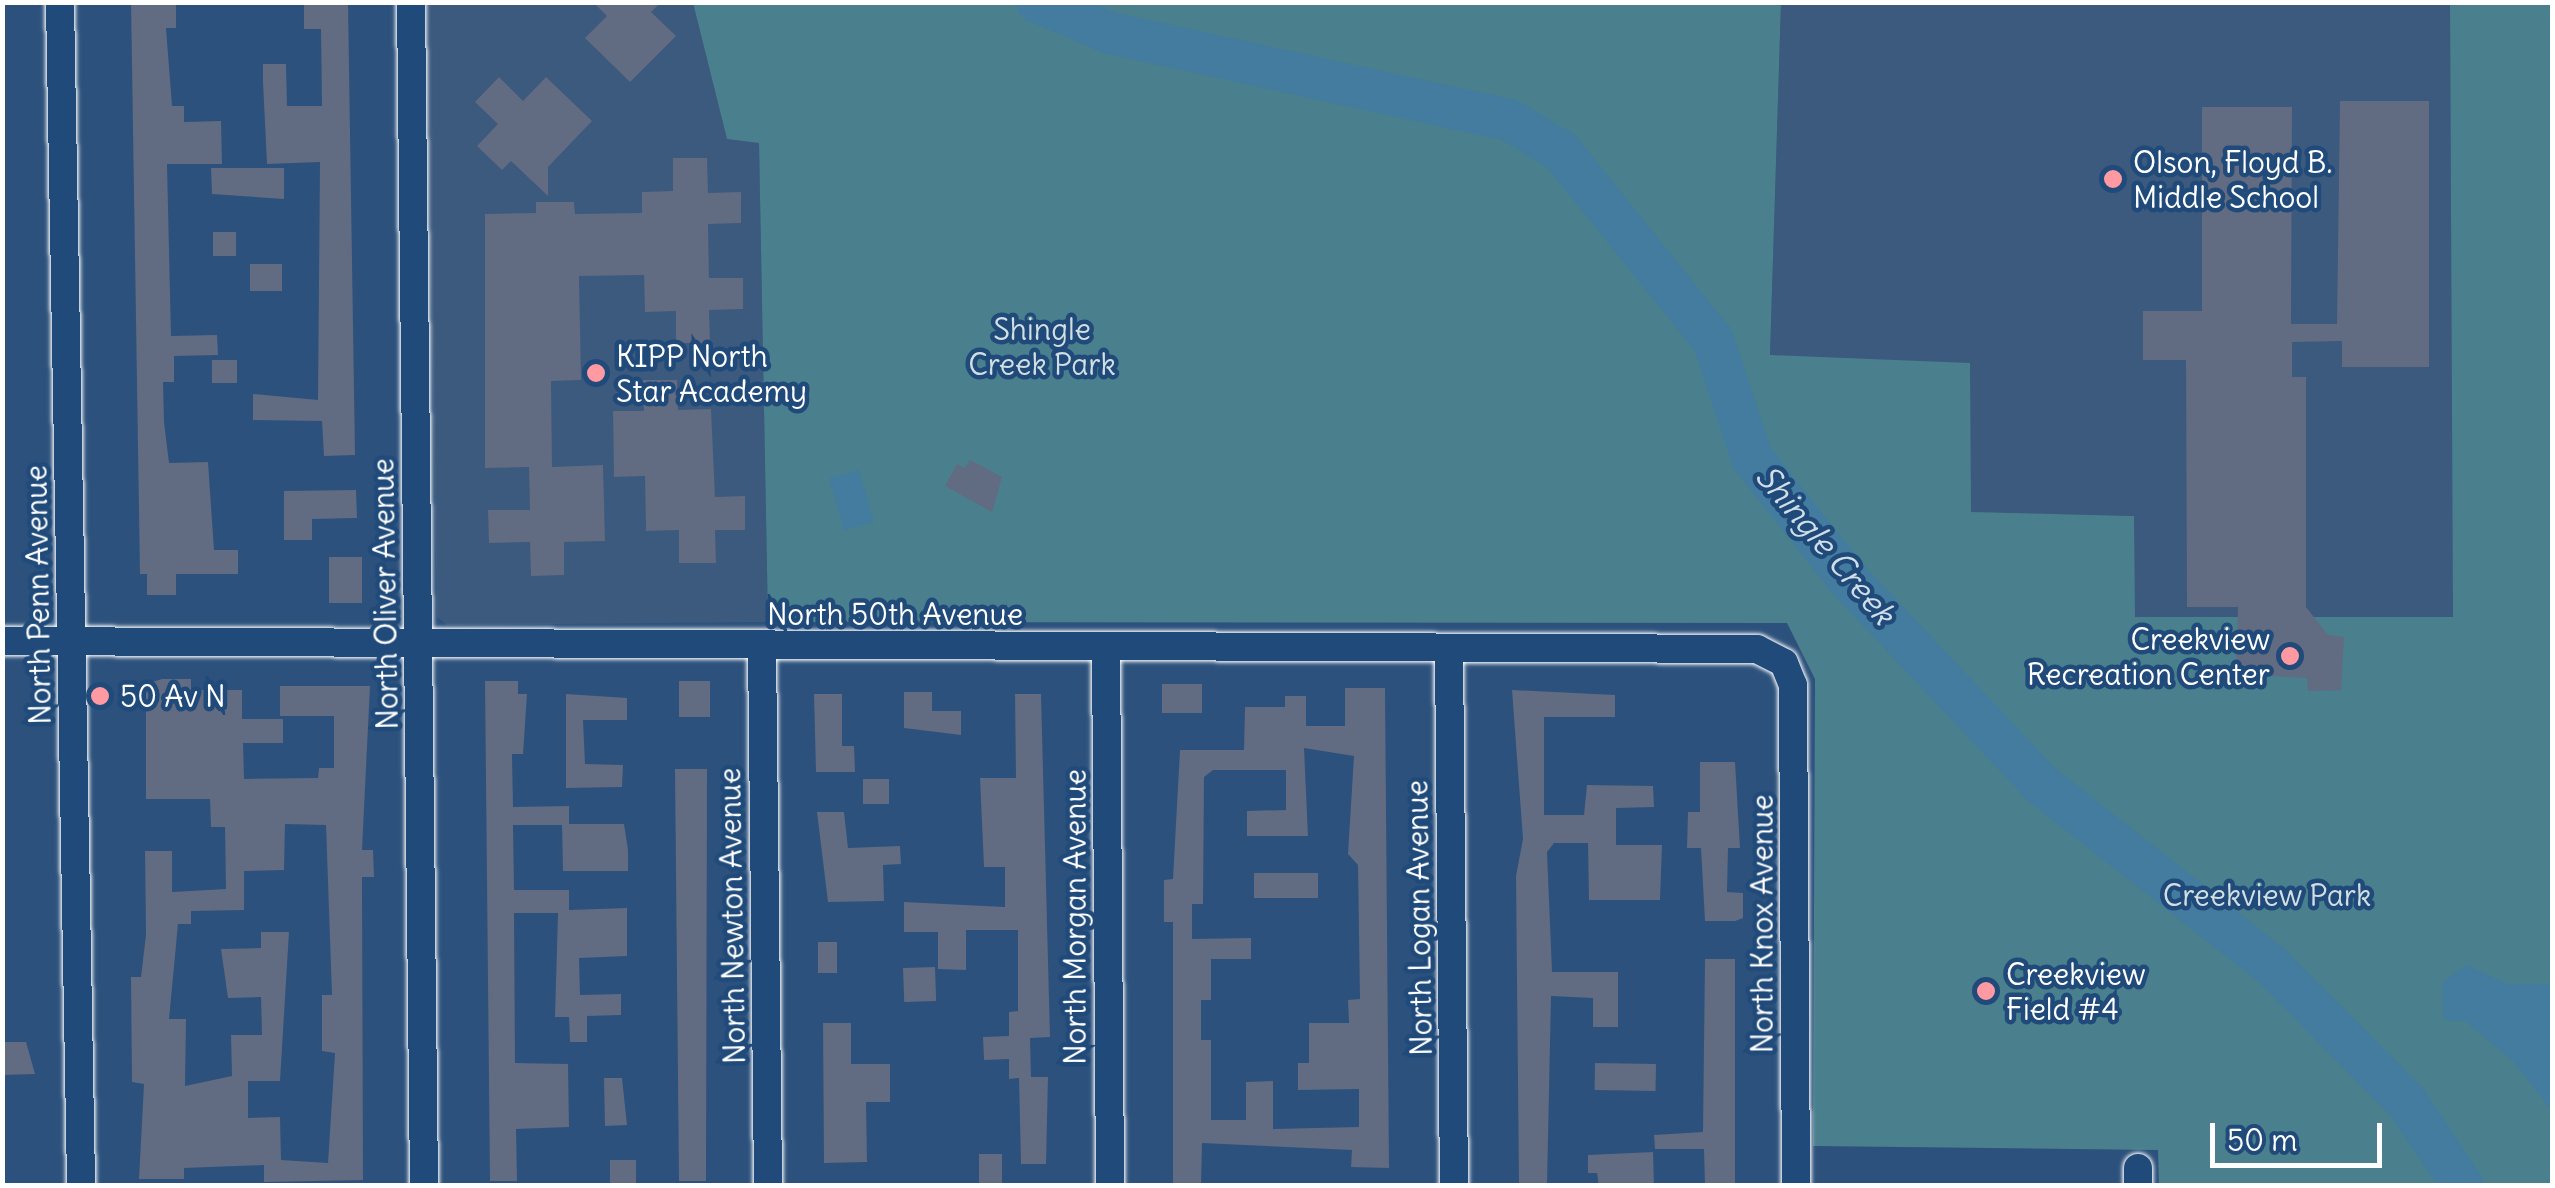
<!DOCTYPE html>
<style>
body{margin:0}
#map{position:relative;width:2555px;height:1188px;overflow:hidden;background:#2c517c;font-family:Delius,sans-serif}
div>[style]{position:absolute}
[style*='--x']{left:calc(var(--x)*1px);top:calc(var(--y)*1px);width:calc(var(--w)*1px);rotate:calc(var(--a)*1deg)}
.built>*{inset:0;background:#3c597e}
.green>*{inset:0;background:#4a7f8d}
.water>*{inset:0;background:#447c9f;transform-origin:0 0}
.river>*{height:42px;margin:-21px;padding:0 21px;transform-origin:21px;border-radius:21px;background:#447c9f}
.building>*{inset:0;background:#616b82;transform-origin:0 0}
.roads{filter:drop-shadow(0 0 2px #fff) drop-shadow(0 0 2px #fff)}
.minor>*{height:28px;margin:-14px;padding:0 14px;transform-origin:14px;border-radius:14px;background:#1f4a7a}
.dots>*{width:28px;height:28px;translate:-50% -50%;box-sizing:border-box;border:5px solid #1f4a7a;border-radius:50%}
span{translate:-50% -50%;white-space:nowrap;text-align:center;line-height:1.15;-webkit-text-stroke:9px #1f4a7a;paint-order:stroke}
.poi-label{font-size:30px;color:#fff}
.left{translate:0 -50%;text-align:left}
.right{translate:-100% -50%;text-align:right}
.park-label{font-size:30px;color:#d2dfe2}
.street-label{font-size:30px;color:#fff}
.water-label{font-size:32px;color:#d0dee7;font-style:italic}
.frame{position:absolute;inset:0;border:5px solid #fff;pointer-events:none}
.scale{position:absolute;left:2210px;top:1123px;width:172px;height:45px;box-sizing:border-box;border:5px solid #fff;border-top:0;padding-left:12px;font-size:30px;line-height:35px;white-space:nowrap;color:#fff;-webkit-text-stroke:8px #1f4a7a;paint-order:stroke}
</style>
<div id="map">
<div class="built">
<div style="clip-path:polygon(426px 3px,693px 3px,727px 138px,759px 142px,768px 622px,447px 625px,437px 617px)"></div>
<div style="clip-path:polygon(1781px 3px,2450px 3px,2454px 617px,2134px 617px,2134px 516px,1971px 513px,1770px 355px)"></div>
</div>
<div class="green">
<div style="clip-path:polygon(693px 3px,1781px 3px,1770px 355px,1970px 363px,1971px 512px,2134px 516px,2135px 617px,2453px 617px,2450px 3px,2552px 3px,2552px 1185px,2159px 1185px,2158px 1150px,1813px 1146px,1815px 679px,1787px 623px,768px 622px,759px 143px,727px 139px)"></div>
</div>
<div class="water">
<div style="left:859px;top:470px;width:54px;height:31px;rotate:74deg"></div>
<div style="clip-path:polygon(2466px 965px,2508px 984px,2552px 984px,2552px 1111px,2513px 1061px,2465px 1021px,2444px 1020px,2442px 983px)"></div>
</div>
<div class="river">
<div style="--x:1037;--y:2;--w:79;--a:23"></div>
<div style="--x:1110;--y:33;--w:408;--a:12.3"></div>
<div style="--x:1509;--y:120;--w:61;--a:30.8"></div>
<div style="--x:1561;--y:151;--w:243;--a:51.2"></div>
<div style="--x:1713;--y:340;--w:124;--a:71.7"></div>
<div style="--x:1752;--y:458;--w:153;--a:51.6"></div>
<div style="--x:1847;--y:578;--w:283;--a:46.7"></div>
<div style="--x:2041;--y:784;--w:294;--a:38.2"></div>
<div style="--x:2272;--y:966;--w:192;--a:45.2"></div>
<div style="--x:2407;--y:1102;--w:101;--a:56.3"></div>
</div>
<div class="building">
<div style="clip-path:polygon(131px 2px,176px 2px,176px 28px,166px 28px,172px 106px,184px 106px,184px 122px,221px 121px,222px 164px,167px 164px,171px 336px,217px 335px,218px 355px,174px 356px,174px 382px,163px 382px,164px 422px,169px 463px,208px 462px,214px 550px,238px 550px,238px 574px,176px 574px,176px 595px,147px 595px,147px 574px,140px 574px)"></div>
<div style="clip-path:polygon(304px 2px,348px 2px,355px 455px,324px 456px,322px 421px,253px 420px,253px 394px,318px 400px,320px 162px,267px 164px,263px 82px,263px 64px,286px 64px,287px 106px,322px 106px,321px 29px,304px 29px)"></div>
<div style="clip-path:polygon(593px 2px,661px 2px,651px 12px,676px 36px,630px 82px,585px 38px,607px 16px)"></div>
<div style="clip-path:polygon(499px 77px,523px 101px,546px 77px,592px 121px,548px 167px,548px 196px,511px 161px,502px 170px,477px 146px,498px 124px,475px 102px)"></div>
<div style="clip-path:polygon(2340px 101px,2429px 101px,2429px 367px,2342px 367px,2342px 341px,2292px 342px,2292px 377px,2306px 377px,2306px 607px,2328px 635px,2344px 637px,2341px 690px,2308px 691px,2307px 678px,2236px 674px,2238px 607px,2187px 607px,2186px 360px,2143px 360px,2143px 311px,2202px 311px,2202px 107px,2292px 107px,2291px 324px,2337px 324px)"></div>
<div style="clip-path:polygon(673px 158px,707px 158px,708px 193px,741px 192px,741px 223px,708px 224px,709px 278px,743px 278px,743px 309px,709px 310px,710px 343px,676px 343px,676px 311px,645px 312px,644px 275px,579px 276px,581px 380px,551px 381px,552px 467px,603px 465px,605px 541px,564px 542px,564px 575px,531px 576px,530px 542px,489px 543px,488px 510px,530px 510px,529px 467px,485px 468px,485px 214px,536px 213px,536px 202px,574px 202px,575px 214px,642px 213px,642px 192px,673px 191px)"></div>
<div style="clip-path:polygon(211px 168px,284px 168px,284px 199px,212px 194px)"></div>
<div style="left:236px;top:232px;width:24px;height:23px;rotate:90deg"></div>
<div style="left:250px;top:264px;width:32px;height:27px"></div>
<div style="left:212px;top:360px;width:25px;height:23px"></div>
<div style="clip-path:polygon(643px 380px,677px 380px,678px 410px,711px 409px,715px 497px,745px 496px,745px 530px,715px 530px,716px 563px,679px 563px,679px 530px,646px 531px,645px 476px,614px 477px,613px 411px,644px 411px)"></div>
<div style="clip-path:polygon(970px 460px,1002px 477px,992px 512px,945px 486px,957px 464px,965px 468px)"></div>
<div style="clip-path:polygon(356px 490px,357px 518px,312px 519px,312px 540px,284px 540px,284px 491px)"></div>
<div style="left:329px;top:557px;width:33px;height:46px"></div>
<div style="clip-path:polygon(evenodd,162px 679px,191px 679px,191px 690px,242px 690px,242px 719px,283px 719px,283px 743px,243px 743px,244px 779px,318px 778px,319px 768px,334px 768px,334px 716px,280px 716px,280px 686px,370px 686px,362px 850px,373px 850px,374px 877px,362px 877px,363px 1180px,264px 1182px,264px 1165px,184px 1168px,184px 1179px,139px 1179px,144px 1084px,132px 1082px,131px 977px,141px 977px,146px 935px,145px 851px,172px 851px,172px 892px,226px 889px,225px 827px,211px 827px,210px 799px,146px 799px,146px 684px,162px 679px,285px 824px,326px 825px,332px 995px,322px 995px,322px 1051px,335px 1053px,328px 1163px,281px 1160px,280px 1117px,248px 1118px,248px 1081px,280px 1081px,289px 932px,261px 932px,261px 948px,221px 949px,228px 998px,261px 997px,262px 1035px,231px 1035px,232px 1076px,185px 1086px,186px 1019px,169px 1019px,178px 924px,191px 924px,191px 911px,244px 910px,244px 871px,284px 870px,285px 824px)"></div>
<div style="clip-path:polygon(485px 681px,518px 681px,518px 694px,527px 694px,523px 754px,512px 754px,513px 807px,569px 806px,569px 824px,624px 824px,628px 850px,628px 871px,563px 871px,562px 825px,513px 825px,514px 890px,569px 890px,569px 910px,627px 908px,627px 956px,579px 958px,580px 995px,621px 994px,621px 1015px,587px 1016px,587px 1042px,570px 1042px,569px 1017px,555px 1017px,558px 913px,514px 913px,515px 1063px,568px 1064px,569px 1127px,516px 1129px,517px 1181px,490px 1181px)"></div>
<div style="left:679px;top:681px;width:31px;height:36px"></div>
<div style="left:1162px;top:684px;width:40px;height:29px"></div>
<div style="clip-path:polygon(evenodd,1345px 688px,1385px 688px,1389px 1168px,1351px 1167px,1352px 1150px,1202px 1143px,1201px 1184px,1173px 1183px,1173px 922px,1164px 922px,1164px 880px,1173px 879px,1180px 750px,1244px 750px,1245px 707px,1285px 707px,1285px 696px,1306px 696px,1306px 726px,1345px 726px,1345px 688px,1304px 748px,1354px 756px,1348px 854px,1358px 865px,1360px 999px,1348px 1000px,1349px 1023px,1309px 1023px,1309px 1063px,1298px 1063px,1298px 1090px,1359px 1089px,1359px 1127px,1273px 1129px,1273px 1081px,1246px 1082px,1246px 1120px,1211px 1120px,1211px 1040px,1201px 1040px,1201px 1000px,1211px 1000px,1211px 959px,1251px 959px,1251px 938px,1192px 939px,1192px 904px,1203px 904px,1204px 777px,1213px 770px,1286px 770px,1286px 810px,1247px 811px,1247px 836px,1308px 836px,1304px 748px)"></div>
<div style="clip-path:polygon(1512px 690px,1615px 695px,1615px 717px,1544px 717px,1544px 815px,1584px 815px,1587px 785px,1653px 786px,1654px 807px,1616px 808px,1616px 845px,1662px 845px,1660px 900px,1589px 900px,1588px 843px,1554px 843px,1547px 852px,1552px 972px,1618px 972px,1618px 1027px,1593px 1027px,1593px 998px,1551px 996px,1547px 1186px,1519px 1186px,1516px 876px,1523px 839px)"></div>
<div style="clip-path:polygon(904px 692px,932px 692px,932px 711px,961px 711px,961px 735px,904px 728px)"></div>
<div style="clip-path:polygon(566px 694px,627px 698px,627px 720px,583px 720px,585px 764px,623px 765px,622px 787px,566px 788px)"></div>
<div style="clip-path:polygon(814px 694px,842px 694px,842px 746px,854px 746px,855px 772px,816px 772px)"></div>
<div style="clip-path:polygon(1015px 694px,1041px 694px,1050px 1037px,1030px 1038px,1031px 1077px,1048px 1077px,1046px 1164px,1021px 1164px,1019px 1078px,1009px 1079px,1009px 1059px,984px 1060px,983px 1037px,1009px 1036px,1009px 1012px,1018px 1011px,1018px 930px,966px 930px,966px 970px,938px 969px,938px 932px,904px 932px,904px 902px,1005px 907px,1005px 867px,984px 867px,980px 778px,1016px 778px)"></div>
<div style="clip-path:polygon(1700px 762px,1735px 762px,1740px 848px,1728px 848px,1727px 892px,1743px 893px,1743px 918px,1735px 921px,1705px 921px,1701px 848px,1687px 848px,1688px 812px,1700px 812px)"></div>
<div style="clip-path:polygon(675px 769px,707px 769px,706px 1181px,679px 1181px)"></div>
<div style="left:863px;top:779px;width:26px;height:25px"></div>
<div style="clip-path:polygon(817px 812px,844px 812px,848px 848px,900px 846px,901px 864px,883px 865px,884px 901px,828px 902px)"></div>
<div style="left:1254px;top:873px;width:64px;height:25px"></div>
<div style="left:818px;top:942px;width:19px;height:31px"></div>
<div style="clip-path:polygon(1705px 959px,1735px 959px,1735px 1186px,1705px 1186px,1704px 1149px,1655px 1149px,1654px 1135px,1703px 1132px)"></div>
<div style="left:935px;top:967px;width:34px;height:32px;rotate:88deg"></div>
<div style="clip-path:polygon(823px 1023px,851px 1023px,851px 1064px,890px 1064px,890px 1102px,866px 1102px,867px 1162px,824px 1163px)"></div>
<div style="clip-path:polygon(2px 1042px,26px 1042px,35px 1074px,2px 1075px)"></div>
<div style="left:1595px;top:1063px;width:61px;height:27px;rotate:1deg"></div>
<div style="clip-path:polygon(604px 1078px,622px 1078px,627px 1125px,605px 1126px)"></div>
<div style="clip-path:polygon(1653px 1152px,1654px 1186px,1599px 1186px,1597px 1173px,1588px 1173px,1588px 1155px)"></div>
<div style="left:979px;top:1154px;width:23px;height:30px"></div>
<div style="left:610px;top:1160px;width:26px;height:25px"></div>
</div>
<div class="roads">
<div class="minor">
<div style="--x:60;--y:2;--w:1184;--a:88.98"></div>
<div style="--x:411;--y:2;--w:1184;--a:89.37"></div>
<div style="--x:2;--y:641;--w:1755;--a:0.26"></div>
<div style="--x:1757;--y:649;--w:30;--a:27"></div>
<div style="--x:1784;--y:663;--w:24;--a:68"></div>
<div style="--x:1793;--y:685;--w:501;--a:89.66"></div>
<div style="--x:762;--y:646;--w:540;--a:89.36"></div>
<div style="--x:1106;--y:647;--w:539;--a:89.57"></div>
<div style="--x:1449;--y:649;--w:537;--a:89.47"></div>
<div style="--x:2138;--y:1168;--w:18;--a:90"></div>
</div>
</div>
<div class="dots">
<div style="left:2113px;top:179px;background:#ff9aa2"></div>
<div style="left:596px;top:373px;background:#ff9aa2"></div>
<div style="left:2290px;top:656px;background:#ff9aa2"></div>
<div style="left:100px;top:696px;background:#ff9aa2"></div>
<div style="left:1986px;top:991px;background:#ff9aa2"></div>
</div>
<div class="poi-label">
<span class="left" style="left:2133px;top:179px">Olson, Floyd B.<br>Middle School</span>
<span class="left" style="left:616px;top:373px">KIPP North<br>Star Academy</span>
<span class="right" style="left:2270px;top:656px">Creekview<br>Recreation Center</span>
<span class="left" style="left:120px;top:696px">50 Av N</span>
<span class="left" style="left:2006px;top:991px">Creekview<br>Field #4</span>
</div>
<div class="park-label">
<span style="left:1042px;top:346px">Shingle<br>Creek Park</span>
<span style="left:2267px;top:895px">Creekview Park</span>
</div>
<div class="street-label">
<span style="left:385px;top:594px;rotate:-91deg">North Oliver Avenue</span>
<span style="left:38px;top:595px;rotate:-91deg">North Penn Avenue</span>
<span style="left:895px;top:614px">North 50th Avenue</span>
<span style="left:732px;top:916px;rotate:-91deg">North Newton Avenue</span>
<span style="left:1075px;top:917px;rotate:-90deg">North Morgan Avenue</span>
<span style="left:1419px;top:918px;rotate:-91deg">North Logan Avenue</span>
<span style="left:1762px;top:924px;rotate:-90deg">North Knox Avenue</span>
</div>
<div class="water-label">
<span style="left:1825px;top:545px;rotate:50deg">Shingle Creek</span>
</div>
<div class="frame"></div>
<div class="scale">50 m</div>
</div>
